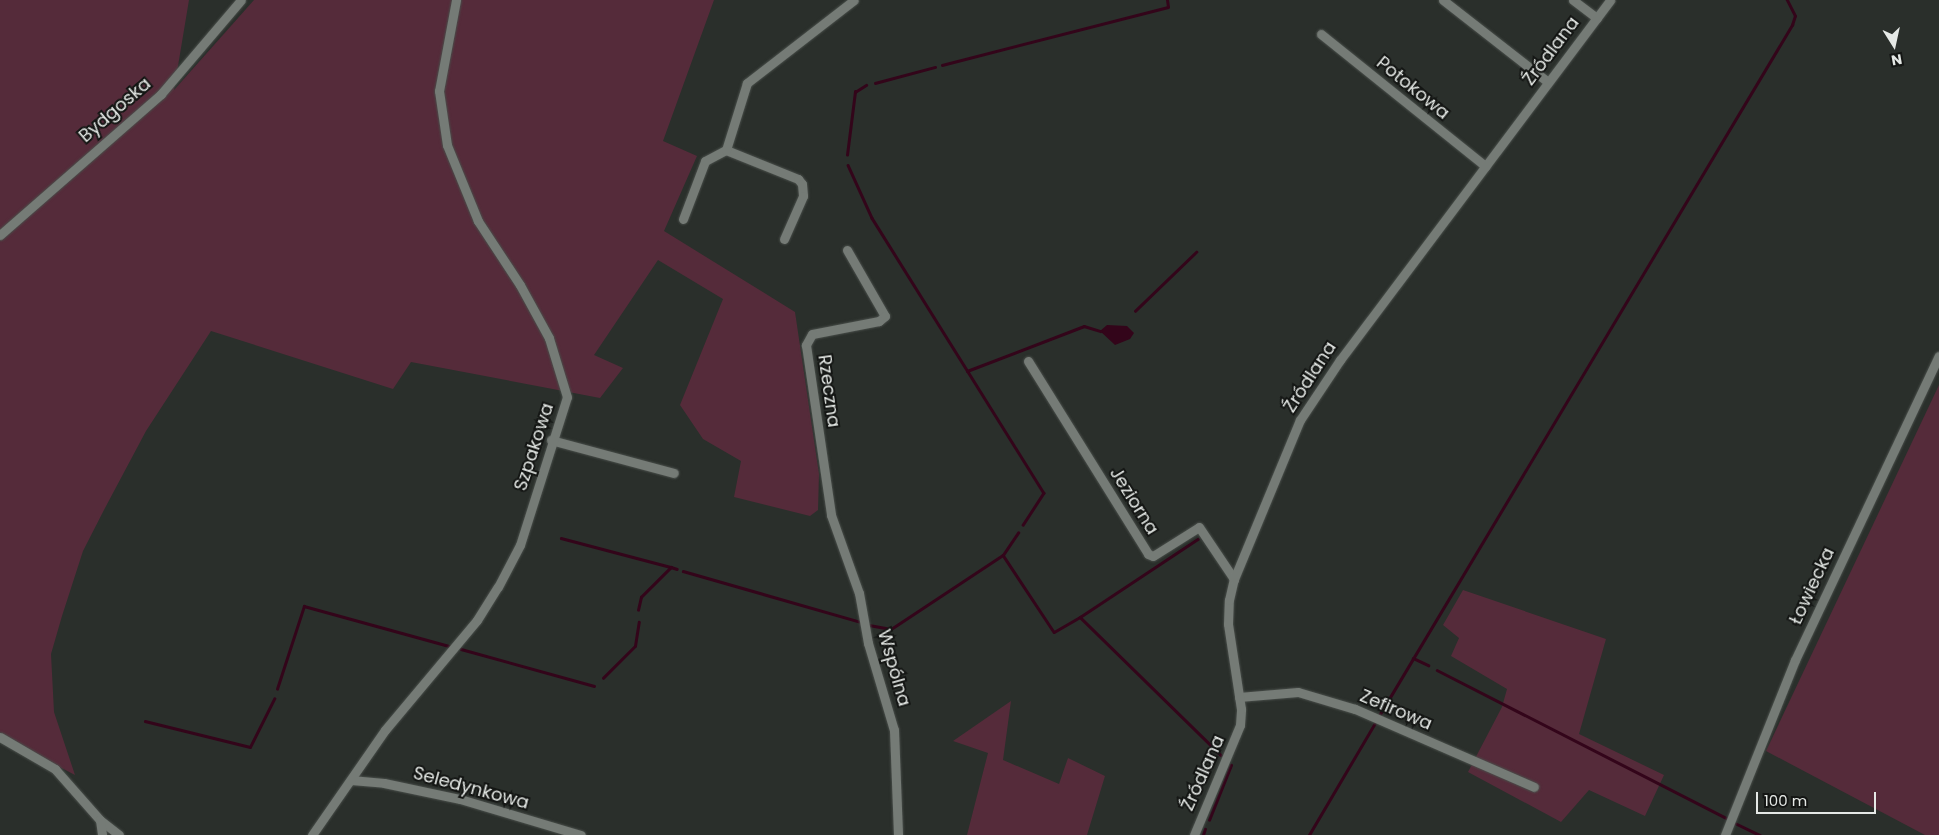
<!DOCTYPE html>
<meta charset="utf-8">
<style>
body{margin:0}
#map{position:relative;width:1939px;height:835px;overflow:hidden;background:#2a2f2b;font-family:Poppins,sans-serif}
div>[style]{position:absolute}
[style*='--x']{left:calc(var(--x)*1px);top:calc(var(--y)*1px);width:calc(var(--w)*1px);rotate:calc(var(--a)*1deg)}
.green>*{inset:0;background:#552b3a}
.water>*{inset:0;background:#33051a}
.stream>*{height:2.5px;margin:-1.25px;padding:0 1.25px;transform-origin:1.25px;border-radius:1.25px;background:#33051a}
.roads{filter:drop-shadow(0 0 1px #494e4a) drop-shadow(0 0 1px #494e4a)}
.street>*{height:9px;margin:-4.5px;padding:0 4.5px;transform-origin:4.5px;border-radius:4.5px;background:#757b76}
span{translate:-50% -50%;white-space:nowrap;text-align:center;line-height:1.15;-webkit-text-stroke:4px #141614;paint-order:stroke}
.street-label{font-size:18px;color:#e5e9e6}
.north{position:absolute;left:1869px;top:20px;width:50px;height:50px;-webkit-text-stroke:4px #141614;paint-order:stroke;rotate:170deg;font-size:14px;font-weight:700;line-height:20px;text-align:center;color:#e5e9e6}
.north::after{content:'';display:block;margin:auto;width:18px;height:22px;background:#e5e9e6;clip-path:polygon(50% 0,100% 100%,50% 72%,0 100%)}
.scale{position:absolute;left:1756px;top:792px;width:120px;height:22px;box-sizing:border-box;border:2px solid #e5e9e6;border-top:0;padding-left:6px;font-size:15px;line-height:18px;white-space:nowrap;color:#e5e9e6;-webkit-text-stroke:4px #141614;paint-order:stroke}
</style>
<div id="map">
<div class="green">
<div style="clip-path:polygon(0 0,189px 0,174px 90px,254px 0,714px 0,663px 141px,697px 156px,664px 231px,795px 312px,819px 474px,818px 510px,810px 516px,734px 497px,741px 461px,703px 439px,680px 405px,723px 299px,658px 260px,594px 355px,623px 368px,600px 398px,411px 362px,393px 389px,211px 331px,146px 431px,105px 508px,83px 551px,62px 616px,51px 654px,54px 712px,75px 775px,0 736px)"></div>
<div style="clip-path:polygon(1939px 385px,1939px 835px,1925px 835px,1766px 751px)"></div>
<div style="clip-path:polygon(1463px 590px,1606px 639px,1579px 734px,1664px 775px,1645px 816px,1589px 790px,1561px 822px,1468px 772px,1502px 707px,1507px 689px,1451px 656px,1459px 638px,1443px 625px)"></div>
<div style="clip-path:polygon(1011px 701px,1003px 760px,1059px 784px,1068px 758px,1105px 776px,1087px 835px,967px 835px,988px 753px,953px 741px)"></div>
</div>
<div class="water">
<div style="clip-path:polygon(1107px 325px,1127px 326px,1134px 333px,1130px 339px,1115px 345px,1100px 331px)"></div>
</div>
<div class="stream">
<div style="--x:942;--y:65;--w:233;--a:-14.4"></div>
<div style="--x:1168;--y:7;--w:7;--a:-98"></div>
<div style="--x:875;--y:83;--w:62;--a:-14.9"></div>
<div style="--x:847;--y:155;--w:64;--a:-82.8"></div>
<div style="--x:855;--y:92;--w:13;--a:-32"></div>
<div style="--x:848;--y:165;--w:58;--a:65.6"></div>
<div style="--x:872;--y:218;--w:324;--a:58"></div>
<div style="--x:1044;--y:493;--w:38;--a:123"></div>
<div style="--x:1135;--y:311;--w:85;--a:-44"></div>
<div style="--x:967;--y:371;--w:125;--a:-21"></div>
<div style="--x:1084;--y:326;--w:17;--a:17"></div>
<div style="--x:561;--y:538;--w:114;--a:14.8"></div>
<div style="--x:1003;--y:555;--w:92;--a:56.5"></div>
<div style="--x:1054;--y:632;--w:30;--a:-30"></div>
<div style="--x:1080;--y:617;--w:197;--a:44.4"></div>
<div style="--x:683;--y:571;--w:185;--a:16"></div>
<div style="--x:638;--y:610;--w:13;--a:-77"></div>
<div style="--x:641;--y:597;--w:42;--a:-45"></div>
<div style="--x:671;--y:567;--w:6;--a:18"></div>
<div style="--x:1080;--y:617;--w:141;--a:-33.5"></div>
<div style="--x:869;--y:625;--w:22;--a:10"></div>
<div style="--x:891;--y:629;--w:134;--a:-33.5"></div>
<div style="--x:1003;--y:555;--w:27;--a:-56"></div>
<div style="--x:461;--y:649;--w:138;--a:15.5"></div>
<div style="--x:1413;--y:658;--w:17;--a:25"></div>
<div style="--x:1437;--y:670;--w:327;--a:27.1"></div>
<div style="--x:603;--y:678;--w:45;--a:-45"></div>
<div style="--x:635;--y:646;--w:24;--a:-81"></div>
<div style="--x:277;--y:689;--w:87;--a:-72"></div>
<div style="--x:304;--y:606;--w:150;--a:15.4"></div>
<div style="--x:1380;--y:714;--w:803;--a:-59.12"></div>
<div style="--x:1792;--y:25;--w:9;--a:-72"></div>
<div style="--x:1795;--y:16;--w:18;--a:-117"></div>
<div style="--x:145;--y:721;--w:108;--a:13.9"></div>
<div style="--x:250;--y:747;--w:54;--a:-63.4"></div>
<div style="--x:1209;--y:820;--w:59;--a:-68.2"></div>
<div style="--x:1735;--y:823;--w:28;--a:26"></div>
<div style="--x:1203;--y:835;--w:6;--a:-72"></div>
<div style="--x:1309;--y:835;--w:130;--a:-59.5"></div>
</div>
<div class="roads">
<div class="street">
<div style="--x:1443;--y:0;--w:133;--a:38"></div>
<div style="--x:1573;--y:0;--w:30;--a:37"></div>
<div style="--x:1321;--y:34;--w:211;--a:38.8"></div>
<div style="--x:726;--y:150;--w:78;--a:21.9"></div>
<div style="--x:798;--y:179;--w:6;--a:51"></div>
<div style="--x:802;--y:184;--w:12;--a:85"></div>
<div style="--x:803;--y:196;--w:47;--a:113.8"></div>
<div style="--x:683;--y:219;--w:62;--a:-69.2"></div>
<div style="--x:705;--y:161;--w:24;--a:-28"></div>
<div style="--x:726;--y:150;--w:70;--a:-72.6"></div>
<div style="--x:747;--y:83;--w:135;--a:-37.8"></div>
<div style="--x:0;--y:235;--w:214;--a:-41.2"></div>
<div style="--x:161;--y:94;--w:123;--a:-49.6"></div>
<div style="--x:847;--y:250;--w:76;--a:60.1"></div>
<div style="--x:885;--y:316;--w:8;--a:140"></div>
<div style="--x:879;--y:321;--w:68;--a:169"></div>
<div style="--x:812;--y:334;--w:13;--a:119"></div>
<div style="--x:806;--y:345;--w:172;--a:81.6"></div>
<div style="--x:831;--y:515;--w:83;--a:70.3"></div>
<div style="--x:859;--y:593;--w:51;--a:79.8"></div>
<div style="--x:868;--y:643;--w:91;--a:73.4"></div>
<div style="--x:894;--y:730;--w:105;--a:87.8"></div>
<div style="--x:1028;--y:361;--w:227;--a:58.1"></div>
<div style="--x:1148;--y:554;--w:5;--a:22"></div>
<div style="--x:1153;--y:556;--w:54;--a:-32.2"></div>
<div style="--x:1199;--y:527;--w:63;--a:56.1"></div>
<div style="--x:551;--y:440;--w:127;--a:15"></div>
<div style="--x:1239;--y:697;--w:59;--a:-4.8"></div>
<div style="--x:1298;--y:692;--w:59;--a:16.6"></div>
<div style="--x:1355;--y:709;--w:195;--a:23.5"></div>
<div style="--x:0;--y:737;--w:64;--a:30.2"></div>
<div style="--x:55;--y:769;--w:68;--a:48.6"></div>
<div style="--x:100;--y:820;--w:24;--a:38"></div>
<div style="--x:351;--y:780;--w:33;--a:5"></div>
<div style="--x:384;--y:783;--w:78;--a:11.9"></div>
<div style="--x:460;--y:799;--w:126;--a:16.6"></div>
<div style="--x:100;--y:820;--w:15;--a:82"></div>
<div style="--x:312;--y:835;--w:128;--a:-55.2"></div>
<div style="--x:385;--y:730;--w:143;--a:-50.1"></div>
<div style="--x:477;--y:620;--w:39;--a:-58"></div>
<div style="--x:498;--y:587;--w:47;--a:-62.4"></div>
<div style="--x:520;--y:545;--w:155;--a:-72.4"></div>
<div style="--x:567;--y:397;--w:62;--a:-107"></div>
<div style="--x:549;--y:338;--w:60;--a:-118.7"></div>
<div style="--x:520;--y:285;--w:77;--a:-123.3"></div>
<div style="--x:478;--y:221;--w:82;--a:-112.2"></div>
<div style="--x:447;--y:145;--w:55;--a:-98.4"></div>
<div style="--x:439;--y:91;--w:93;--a:-79.4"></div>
<div style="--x:1194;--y:835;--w:119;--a:-67.3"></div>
<div style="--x:1240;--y:725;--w:16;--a:-86"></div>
<div style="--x:1241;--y:709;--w:86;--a:-98.7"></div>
<div style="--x:1228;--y:624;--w:24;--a:-88"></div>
<div style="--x:1229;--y:600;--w:22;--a:-77"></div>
<div style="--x:1234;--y:579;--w:172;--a:-67.5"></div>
<div style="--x:1300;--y:420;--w:72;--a:-56.3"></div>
<div style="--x:1340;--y:360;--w:450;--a:-53.1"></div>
<div style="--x:1725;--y:835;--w:188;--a:-68.2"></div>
<div style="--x:1795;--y:660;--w:336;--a:-64.7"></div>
</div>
</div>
<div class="street-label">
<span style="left:1551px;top:51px;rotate:-53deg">Źródlana</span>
<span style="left:1413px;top:88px;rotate:39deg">Potokowa</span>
<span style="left:115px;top:110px;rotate:-41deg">Bydgoska</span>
<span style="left:1310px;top:377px;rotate:-57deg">Źródlana</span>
<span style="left:829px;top:391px;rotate:82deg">Rzeczna</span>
<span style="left:534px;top:447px;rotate:-72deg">Szpakowa</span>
<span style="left:1134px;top:501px;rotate:58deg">Jeziorna</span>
<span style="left:1812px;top:586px;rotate:-65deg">Łowiecka</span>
<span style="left:894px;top:668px;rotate:74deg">Wspólna</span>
<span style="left:1396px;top:710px;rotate:23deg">Zefirowa</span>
<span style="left:1203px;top:773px;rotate:-66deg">Źródlana</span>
<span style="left:471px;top:788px;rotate:15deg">Seledynkowa</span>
</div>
<div class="north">N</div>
<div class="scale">100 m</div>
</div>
